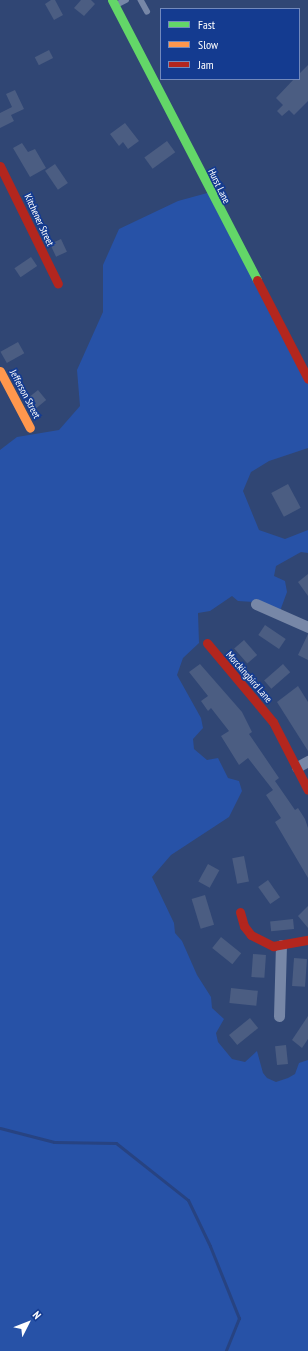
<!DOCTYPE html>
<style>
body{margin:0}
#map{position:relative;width:308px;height:1351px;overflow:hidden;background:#304674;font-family:"PT Sans Narrow",sans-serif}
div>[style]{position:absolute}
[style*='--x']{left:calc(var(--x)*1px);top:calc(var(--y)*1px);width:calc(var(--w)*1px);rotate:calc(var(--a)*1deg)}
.green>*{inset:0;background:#2752a7}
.stream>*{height:3px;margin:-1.5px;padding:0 1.5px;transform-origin:1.5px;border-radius:1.5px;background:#274382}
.building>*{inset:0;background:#4b5d82;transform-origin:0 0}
.lane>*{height:5.5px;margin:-2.75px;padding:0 2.75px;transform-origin:2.75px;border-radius:2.75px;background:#7787a7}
.street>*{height:11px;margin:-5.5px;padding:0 5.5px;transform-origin:5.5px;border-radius:5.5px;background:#7787a7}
.fast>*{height:9px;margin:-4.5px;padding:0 4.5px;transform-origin:4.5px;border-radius:4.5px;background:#63d668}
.slow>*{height:9px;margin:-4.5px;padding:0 4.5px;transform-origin:4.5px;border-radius:4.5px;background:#ff974d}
.jam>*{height:9px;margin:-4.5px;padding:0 4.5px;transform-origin:4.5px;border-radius:4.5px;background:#b3261e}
span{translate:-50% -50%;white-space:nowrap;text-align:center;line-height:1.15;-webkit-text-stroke:3.5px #143b90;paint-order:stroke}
.street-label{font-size:10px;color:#fff}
.legend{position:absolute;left:160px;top:8px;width:140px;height:72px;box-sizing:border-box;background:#143b90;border:1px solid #7289bc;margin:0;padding:5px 7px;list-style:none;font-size:12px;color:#fff}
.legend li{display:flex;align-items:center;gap:8px;height:20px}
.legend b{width:20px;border:1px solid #7289bc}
.north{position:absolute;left:8px;top:1303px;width:40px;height:40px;-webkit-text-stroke:3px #143b90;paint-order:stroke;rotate:48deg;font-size:11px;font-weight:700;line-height:16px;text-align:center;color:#fff}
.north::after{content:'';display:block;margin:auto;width:14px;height:18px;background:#fff;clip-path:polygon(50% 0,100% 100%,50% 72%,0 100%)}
</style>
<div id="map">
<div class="green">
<div style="clip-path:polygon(211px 192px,308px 376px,308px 448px,269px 461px,251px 472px,243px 491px,259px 530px,285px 539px,308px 530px,308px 553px,301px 552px,276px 566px,274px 576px,285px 581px,287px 592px,280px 611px,254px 602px,238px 601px,232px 596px,210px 611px,198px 613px,199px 643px,183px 658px,177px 675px,201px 718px,203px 728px,193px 739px,194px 749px,207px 760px,218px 758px,228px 778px,239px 781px,242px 791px,229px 817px,171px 855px,152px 877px,174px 923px,175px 933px,182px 941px,197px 975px,211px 997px,212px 1008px,224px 1019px,216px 1033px,218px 1042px,232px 1059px,245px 1062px,257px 1051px,263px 1073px,267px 1078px,276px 1082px,288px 1078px,295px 1074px,299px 1063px,308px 1060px,308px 1351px,0 1351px,0 450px,17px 437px,59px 430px,80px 406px,77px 370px,103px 312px,103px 265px,119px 229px,178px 201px)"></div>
</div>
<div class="stream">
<div style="--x:0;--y:1128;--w:56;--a:14.5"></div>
<div style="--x:54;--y:1142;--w:62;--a:0.9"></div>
<div style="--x:116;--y:1143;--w:92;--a:38.4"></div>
<div style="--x:188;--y:1200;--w:51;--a:64.4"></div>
<div style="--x:210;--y:1246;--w:78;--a:68.1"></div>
<div style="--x:239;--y:1318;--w:35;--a:112"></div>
</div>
<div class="building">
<div style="clip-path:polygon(51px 0,55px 0,63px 15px,54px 20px,45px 4px)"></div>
<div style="clip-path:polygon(81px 0,91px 0,95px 4px,84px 16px,74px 8px)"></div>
<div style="left:49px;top:50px;width:9px;height:16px;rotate:63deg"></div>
<div style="clip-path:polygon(308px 65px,308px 101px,294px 115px,289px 110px,282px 116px,277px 111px,283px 105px,276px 98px,294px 79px,299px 79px,299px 74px)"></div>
<div style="clip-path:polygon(15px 90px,24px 109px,11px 115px,14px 121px,0 128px,0 113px,12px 107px,6px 94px)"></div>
<div style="clip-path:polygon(125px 123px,139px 141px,128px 149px,123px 142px,119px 146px,110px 134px)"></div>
<div style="left:167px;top:141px;width:14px;height:28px;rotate:54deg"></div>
<div style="clip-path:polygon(22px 143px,28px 152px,35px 149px,46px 168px,30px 177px,13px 148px)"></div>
<div style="left:55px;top:164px;width:23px;height:12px;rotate:56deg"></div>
<div style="left:61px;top:239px;width:14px;height:12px;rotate:65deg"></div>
<div style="left:31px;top:257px;width:11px;height:20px;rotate:56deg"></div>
<div style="left:18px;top:342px;width:13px;height:20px;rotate:61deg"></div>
<div style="left:38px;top:390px;width:13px;height:16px;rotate:51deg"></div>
<div style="left:288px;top:484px;width:27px;height:19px;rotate:62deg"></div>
<div style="clip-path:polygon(308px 574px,308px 596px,298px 582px)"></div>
<div style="left:265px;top:625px;width:25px;height:12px;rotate:34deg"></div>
<div style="clip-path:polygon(308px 634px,308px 660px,298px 655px)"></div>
<div style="left:244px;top:640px;width:20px;height:13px;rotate:49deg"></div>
<div style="clip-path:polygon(200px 664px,242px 712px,252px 732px,249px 734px,279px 778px,275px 781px,295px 810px,298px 808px,305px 819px,308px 828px,308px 878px,275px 822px,281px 818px,266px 795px,273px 790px,248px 758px,239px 765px,221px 736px,229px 731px,211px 708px,208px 711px,201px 701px,208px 696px,189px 672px)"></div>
<div style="left:283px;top:664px;width:11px;height:25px;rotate:49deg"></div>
<div style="clip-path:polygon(298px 686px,308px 702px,308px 751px,277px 702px)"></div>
<div style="left:244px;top:856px;width:26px;height:12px;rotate:79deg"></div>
<div style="left:208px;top:864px;width:13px;height:20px;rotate:29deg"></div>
<div style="left:268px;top:880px;width:21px;height:12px;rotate:55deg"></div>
<div style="left:205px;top:895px;width:31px;height:14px;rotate:73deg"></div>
<div style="clip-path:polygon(308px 906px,308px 928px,298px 916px)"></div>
<div style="left:293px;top:919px;width:10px;height:23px;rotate:84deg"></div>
<div style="left:221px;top:937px;width:26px;height:14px;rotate:39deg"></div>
<div style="left:253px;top:954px;width:13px;height:23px;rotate:4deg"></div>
<div style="left:294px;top:958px;width:13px;height:28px;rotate:4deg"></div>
<div style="left:231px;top:988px;width:27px;height:15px;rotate:6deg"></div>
<div style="clip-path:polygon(308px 1016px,308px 1039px,302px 1048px,292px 1040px)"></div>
<div style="left:250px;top:1018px;width:13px;height:27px;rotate:51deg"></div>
<div style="left:286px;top:1045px;width:19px;height:11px;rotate:84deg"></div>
</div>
<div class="lane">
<div style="--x:141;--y:0;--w:13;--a:61"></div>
<div style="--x:116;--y:5;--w:11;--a:-27"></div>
</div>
<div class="street">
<div style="--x:256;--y:604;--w:57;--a:23.9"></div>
<div style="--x:297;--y:767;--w:13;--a:-29"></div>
<div style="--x:279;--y:1016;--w:71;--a:-88.4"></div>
</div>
<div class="fast">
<div style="--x:112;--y:0;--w:315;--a:62.6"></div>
</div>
<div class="slow">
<div style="--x:0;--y:371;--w:64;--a:62.2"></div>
</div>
<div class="jam">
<div style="--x:0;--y:166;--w:131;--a:63.8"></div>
<div style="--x:257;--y:280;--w:111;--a:62.7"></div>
<div style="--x:207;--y:643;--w:103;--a:50.1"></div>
<div style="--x:273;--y:722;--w:76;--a:62.8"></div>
<div style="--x:240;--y:912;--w:15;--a:74"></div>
<div style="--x:244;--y:926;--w:11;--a:52"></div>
<div style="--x:251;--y:935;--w:25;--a:27"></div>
<div style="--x:273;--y:946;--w:36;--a:-10"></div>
</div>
<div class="street-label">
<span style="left:219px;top:186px;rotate:64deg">Hurst Lane</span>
<span style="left:39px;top:220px;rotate:65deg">Kitchener Street</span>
<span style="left:25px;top:394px;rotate:62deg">Jefferson Street</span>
<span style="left:249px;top:677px;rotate:49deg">Morckingbird Lane</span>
</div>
<ul class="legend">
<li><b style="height:5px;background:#63d668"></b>Fast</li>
<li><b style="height:5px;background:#ff974d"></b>Slow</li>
<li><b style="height:5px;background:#b3261e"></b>Jam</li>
</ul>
<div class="north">N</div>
</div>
